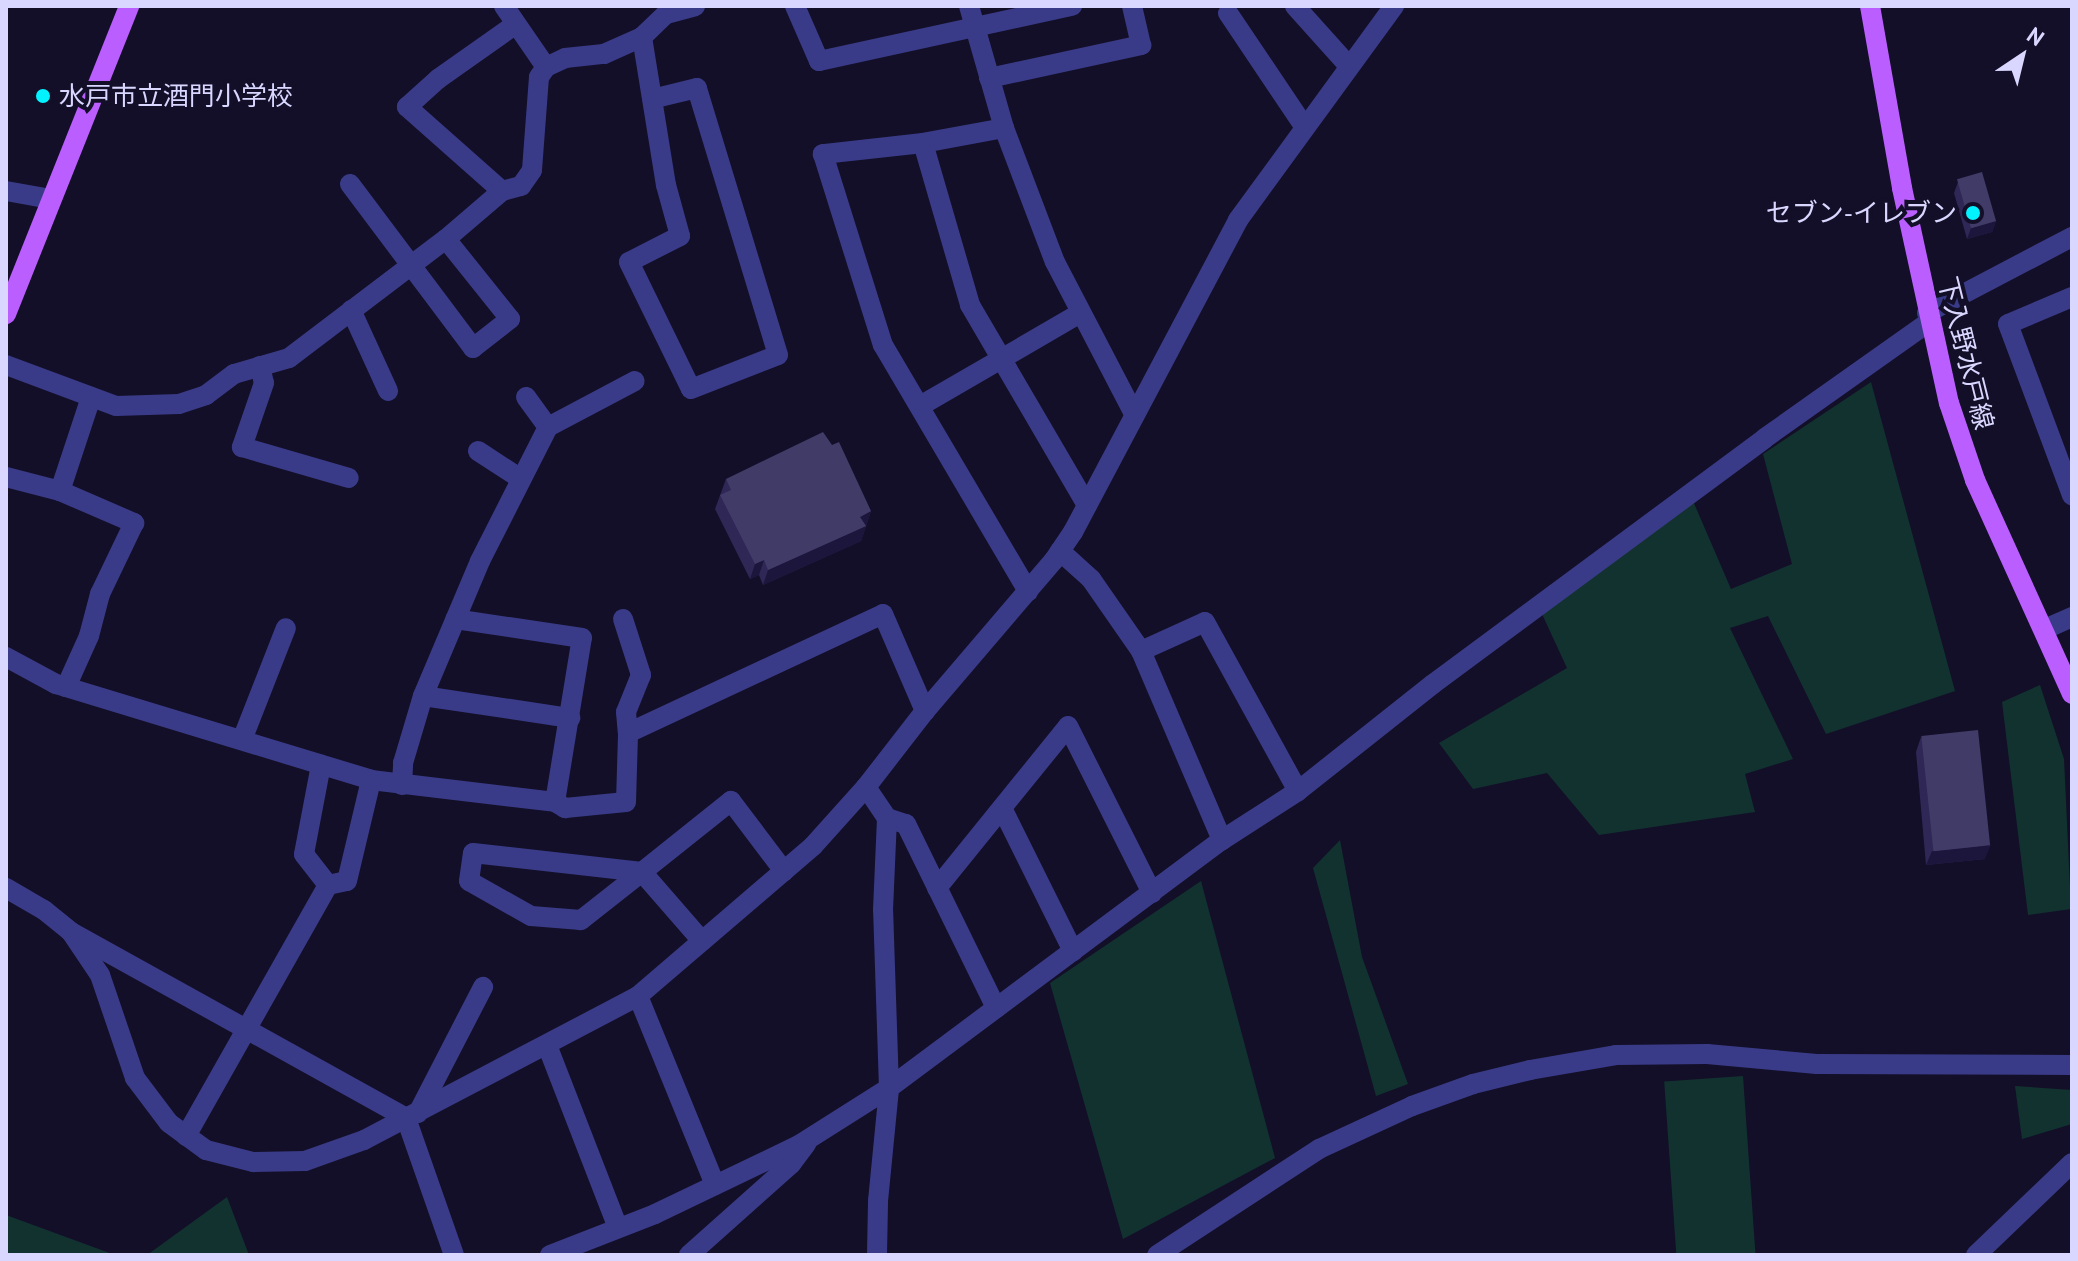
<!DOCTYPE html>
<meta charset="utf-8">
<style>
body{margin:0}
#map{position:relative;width:2078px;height:1261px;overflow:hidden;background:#130f28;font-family:"PT Sans","Noto Sans JP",sans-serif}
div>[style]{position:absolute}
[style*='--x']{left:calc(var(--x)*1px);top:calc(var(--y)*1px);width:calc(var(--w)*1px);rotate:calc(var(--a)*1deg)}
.green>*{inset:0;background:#123230;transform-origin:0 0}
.minor>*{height:20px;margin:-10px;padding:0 10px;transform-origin:10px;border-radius:10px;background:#3a3b88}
.major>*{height:20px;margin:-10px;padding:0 10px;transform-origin:10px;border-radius:10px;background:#bb5eff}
.wall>*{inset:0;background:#2f2856}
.shaded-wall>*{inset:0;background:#1c163c}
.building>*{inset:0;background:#413b68;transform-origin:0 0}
.dots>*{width:22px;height:22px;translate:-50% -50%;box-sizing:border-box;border:4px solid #130f28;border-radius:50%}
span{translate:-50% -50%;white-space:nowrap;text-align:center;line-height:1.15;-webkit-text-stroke:8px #130f28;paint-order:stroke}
.poi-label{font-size:26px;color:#d9d7ff}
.left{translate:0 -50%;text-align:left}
.right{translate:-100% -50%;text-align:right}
.street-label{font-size:26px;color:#d9d7ff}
.frame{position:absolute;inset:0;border:8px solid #d9d7ff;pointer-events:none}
.north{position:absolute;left:1982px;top:16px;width:80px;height:80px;-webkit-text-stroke:6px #130f28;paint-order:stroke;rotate:35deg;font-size:22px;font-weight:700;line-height:32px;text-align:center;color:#d9d7ff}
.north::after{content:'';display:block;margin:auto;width:28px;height:36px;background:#d9d7ff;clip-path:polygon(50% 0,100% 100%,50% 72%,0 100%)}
</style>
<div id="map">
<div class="green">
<div style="clip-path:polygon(1871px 382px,1955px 691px,1826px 734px,1768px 616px,1730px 628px,1793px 759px,1745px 774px,1755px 812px,1599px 835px,1547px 773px,1473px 789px,1439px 743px,1567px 668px,1542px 614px,1693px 501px,1731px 589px,1792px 564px,1763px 454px)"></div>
<div style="clip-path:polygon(2040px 685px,2064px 759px,2071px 909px,2028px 915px,2002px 702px)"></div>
<div style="clip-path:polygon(1340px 840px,1362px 957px,1408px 1084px,1376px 1096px,1313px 868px)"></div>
<div style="clip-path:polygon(1201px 881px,1275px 1158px,1123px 1239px,1050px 983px)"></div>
<div style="left:1743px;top:1076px;width:179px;height:79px;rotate:86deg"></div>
<div style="clip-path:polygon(2015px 1086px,2072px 1090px,2072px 1124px,2022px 1139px)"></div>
<div style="clip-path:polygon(227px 1197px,249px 1255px,147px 1255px)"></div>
<div style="clip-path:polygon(6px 1215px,115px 1255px,6px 1255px)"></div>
</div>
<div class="minor">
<div style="--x:504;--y:6;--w:74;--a:55.5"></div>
<div style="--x:795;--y:6;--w:60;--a:66.4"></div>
<div style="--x:819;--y:61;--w:259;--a:-12.3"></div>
<div style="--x:969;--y:6;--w:127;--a:74"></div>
<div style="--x:1004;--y:128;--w:143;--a:69.2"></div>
<div style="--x:1055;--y:262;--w:171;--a:62.5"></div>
<div style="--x:1295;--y:6;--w:79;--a:48.1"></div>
<div style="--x:1228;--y:13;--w:136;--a:56.1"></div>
<div style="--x:642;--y:37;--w:150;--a:80.8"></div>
<div style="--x:666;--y:185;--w:53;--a:74.6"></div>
<div style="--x:680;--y:236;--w:57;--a:153"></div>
<div style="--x:629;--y:262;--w:141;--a:64"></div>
<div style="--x:691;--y:389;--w:93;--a:-21.3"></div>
<div style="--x:778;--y:355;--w:279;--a:-106.9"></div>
<div style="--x:697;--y:88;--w:46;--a:166.3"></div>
<div style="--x:989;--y:78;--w:156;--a:-12.2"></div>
<div style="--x:1141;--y:45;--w:40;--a:-103"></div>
<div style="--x:1004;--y:128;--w:82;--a:169.5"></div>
<div style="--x:923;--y:143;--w:101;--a:173.7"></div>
<div style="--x:823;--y:154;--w:200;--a:72.6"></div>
<div style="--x:883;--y:345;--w:286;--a:59.5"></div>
<div style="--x:923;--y:143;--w:169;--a:73.8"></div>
<div style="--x:970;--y:305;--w:232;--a:59.7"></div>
<div style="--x:350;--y:184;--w:205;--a:53.1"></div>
<div style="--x:473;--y:348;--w:47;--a:-38.1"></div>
<div style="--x:510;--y:319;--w:102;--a:-128.7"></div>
<div style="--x:6;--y:191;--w:46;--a:10.1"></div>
<div style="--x:502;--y:191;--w:127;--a:-138.5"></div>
<div style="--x:407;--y:107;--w:42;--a:-42.1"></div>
<div style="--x:438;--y:79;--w:95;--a:-35.2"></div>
<div style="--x:2072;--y:297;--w:69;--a:157.1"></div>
<div style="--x:2008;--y:324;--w:183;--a:69.5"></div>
<div style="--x:351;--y:310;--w:89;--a:65.4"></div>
<div style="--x:1927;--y:313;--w:164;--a:-27.7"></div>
<div style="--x:6;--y:365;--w:117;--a:20.4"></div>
<div style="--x:116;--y:406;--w:63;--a:-1.8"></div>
<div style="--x:179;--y:404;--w:28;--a:-18"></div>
<div style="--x:206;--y:395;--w:35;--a:-37"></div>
<div style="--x:234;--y:374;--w:57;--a:-16.2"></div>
<div style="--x:289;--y:358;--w:197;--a:-37.2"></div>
<div style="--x:446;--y:239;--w:74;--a:-40.6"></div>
<div style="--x:502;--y:191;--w:20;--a:-15"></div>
<div style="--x:521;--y:186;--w:19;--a:-55"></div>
<div style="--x:532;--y:170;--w:93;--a:-85.7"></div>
<div style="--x:539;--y:77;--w:12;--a:-55"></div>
<div style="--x:546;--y:67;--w:21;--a:-25"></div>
<div style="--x:565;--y:58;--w:39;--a:-6"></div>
<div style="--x:604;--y:54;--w:42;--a:-24.1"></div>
<div style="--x:642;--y:37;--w:33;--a:-44"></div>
<div style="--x:666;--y:14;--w:30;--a:-15"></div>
<div style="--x:260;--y:366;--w:17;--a:77"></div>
<div style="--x:264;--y:383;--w:68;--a:109"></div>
<div style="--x:242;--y:447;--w:111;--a:16.2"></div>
<div style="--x:526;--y:397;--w:37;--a:54"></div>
<div style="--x:920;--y:406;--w:184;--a:-30.1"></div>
<div style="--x:478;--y:451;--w:51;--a:33.1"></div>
<div style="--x:6;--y:477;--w:56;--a:14.5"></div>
<div style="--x:60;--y:491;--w:81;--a:23.4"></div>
<div style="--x:134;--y:523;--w:79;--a:115.6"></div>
<div style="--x:100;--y:594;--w:43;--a:104.7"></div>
<div style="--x:89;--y:636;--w:56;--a:114.3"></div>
<div style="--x:60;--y:491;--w:99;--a:-71.7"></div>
<div style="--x:1060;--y:551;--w:42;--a:42.1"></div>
<div style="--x:1091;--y:579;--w:88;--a:55.2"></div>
<div style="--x:1141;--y:651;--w:206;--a:66.8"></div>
<div style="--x:623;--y:619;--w:59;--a:72.2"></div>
<div style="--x:641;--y:675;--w:40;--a:112"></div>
<div style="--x:626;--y:712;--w:21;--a:85"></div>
<div style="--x:2045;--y:629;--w:30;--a:-24"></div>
<div style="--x:1141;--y:651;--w:70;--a:-24.4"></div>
<div style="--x:1205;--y:622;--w:193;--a:61.2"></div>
<div style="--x:6;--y:657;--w:57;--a:28.4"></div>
<div style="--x:56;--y:684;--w:329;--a:16.9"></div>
<div style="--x:371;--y:780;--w:185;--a:6.8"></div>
<div style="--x:555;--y:802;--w:166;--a:-80.7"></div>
<div style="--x:582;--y:638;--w:128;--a:-171.5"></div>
<div style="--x:423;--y:696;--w:149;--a:8.5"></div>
<div style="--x:242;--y:740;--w:120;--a:-68.6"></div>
<div style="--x:402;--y:785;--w:22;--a:-87"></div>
<div style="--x:403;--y:763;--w:70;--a:-73.4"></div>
<div style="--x:423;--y:696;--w:147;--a:-67.1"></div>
<div style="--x:480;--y:561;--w:150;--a:-63.1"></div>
<div style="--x:548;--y:427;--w:98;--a:-27.9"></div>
<div style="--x:866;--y:787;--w:37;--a:56"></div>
<div style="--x:887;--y:818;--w:20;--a:18"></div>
<div style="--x:906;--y:824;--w:205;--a:63.9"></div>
<div style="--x:555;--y:802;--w:12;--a:31"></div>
<div style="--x:565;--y:808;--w:61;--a:-5.6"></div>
<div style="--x:626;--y:802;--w:69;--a:-88.3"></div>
<div style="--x:628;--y:733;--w:281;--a:-25"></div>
<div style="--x:883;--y:614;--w:106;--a:66.6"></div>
<div style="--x:1002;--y:808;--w:160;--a:63.6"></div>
<div style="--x:473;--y:853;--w:170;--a:6.4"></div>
<div style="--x:642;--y:872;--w:78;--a:141.8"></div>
<div style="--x:581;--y:920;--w:50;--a:-175.4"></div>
<div style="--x:531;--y:916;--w:71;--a:-150.6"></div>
<div style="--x:469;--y:881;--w:28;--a:-82"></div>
<div style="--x:328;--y:885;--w:19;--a:-12"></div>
<div style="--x:347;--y:881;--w:104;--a:-76.6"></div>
<div style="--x:6;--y:888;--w:44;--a:30.1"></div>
<div style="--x:44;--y:910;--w:35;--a:39"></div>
<div style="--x:71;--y:932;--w:383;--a:29"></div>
<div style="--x:406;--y:1118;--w:145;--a:70.7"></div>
<div style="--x:937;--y:888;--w:208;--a:-51"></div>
<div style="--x:1068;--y:726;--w:187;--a:63.3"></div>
<div style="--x:71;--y:932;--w:52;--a:56"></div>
<div style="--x:100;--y:975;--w:109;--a:71.2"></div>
<div style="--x:135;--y:1078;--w:56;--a:52.9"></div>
<div style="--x:169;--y:1123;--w:46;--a:36.1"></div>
<div style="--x:206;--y:1150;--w:49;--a:14.3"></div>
<div style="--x:253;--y:1162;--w:52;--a:-1.1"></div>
<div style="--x:305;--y:1161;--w:63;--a:-19.6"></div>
<div style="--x:364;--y:1140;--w:310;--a:-27.7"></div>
<div style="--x:638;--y:996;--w:230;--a:-40.6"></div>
<div style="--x:813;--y:846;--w:79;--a:-48.1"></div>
<div style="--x:866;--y:787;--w:96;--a:-52.2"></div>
<div style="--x:925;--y:711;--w:199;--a:-49.5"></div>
<div style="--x:1054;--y:560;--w:34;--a:-56"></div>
<div style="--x:1073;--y:532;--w:353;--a:-62.1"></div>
<div style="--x:1238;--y:220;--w:265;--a:-53.9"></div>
<div style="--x:702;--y:941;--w:91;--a:-131"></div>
<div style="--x:642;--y:872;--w:114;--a:-38.6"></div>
<div style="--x:731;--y:801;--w:88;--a:52.9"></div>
<div style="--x:638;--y:996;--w:204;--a:67.8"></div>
<div style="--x:547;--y:1045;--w:196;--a:68.8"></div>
<div style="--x:418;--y:1113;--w:142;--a:-62.7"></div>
<div style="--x:186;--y:1136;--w:288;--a:-60.5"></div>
<div style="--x:328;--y:885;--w:39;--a:-128"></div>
<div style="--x:304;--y:854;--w:91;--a:-79.2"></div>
<div style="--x:550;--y:1255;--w:113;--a:-21.3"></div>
<div style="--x:655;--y:1214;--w:160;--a:-25.6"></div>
<div style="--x:799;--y:1145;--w:107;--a:-32.3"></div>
<div style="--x:889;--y:1088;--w:415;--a:-36.7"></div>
<div style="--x:1222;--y:840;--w:90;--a:-32.8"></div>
<div style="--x:1298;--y:791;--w:172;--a:-38.4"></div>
<div style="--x:1433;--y:684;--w:413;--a:-36.5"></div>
<div style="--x:1765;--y:438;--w:201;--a:-35.3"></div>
<div style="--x:689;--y:1255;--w:137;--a:-41.7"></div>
<div style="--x:791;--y:1164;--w:25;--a:-53"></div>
<div style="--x:877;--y:1255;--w:54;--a:-88.9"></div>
<div style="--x:878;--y:1201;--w:114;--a:-84.4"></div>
<div style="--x:889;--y:1088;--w:178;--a:-91.9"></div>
<div style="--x:883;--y:910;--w:92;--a:-87.5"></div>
<div style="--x:1157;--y:1255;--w:194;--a:-33.2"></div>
<div style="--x:1319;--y:1149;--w:102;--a:-24.8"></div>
<div style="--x:1412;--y:1106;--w:65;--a:-19.8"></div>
<div style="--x:1473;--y:1084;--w:59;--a:-13.8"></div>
<div style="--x:1530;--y:1070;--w:87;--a:-9.9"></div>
<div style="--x:1616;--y:1055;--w:91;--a:-0.6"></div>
<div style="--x:1707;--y:1054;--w:110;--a:5.2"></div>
<div style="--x:1817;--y:1064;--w:255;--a:0.2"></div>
<div style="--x:1976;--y:1255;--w:133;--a:-43.8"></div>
</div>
<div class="major">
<div style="--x:1870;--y:6;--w:185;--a:80"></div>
<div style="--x:1902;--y:188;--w:220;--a:77.7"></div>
<div style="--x:1949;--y:403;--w:81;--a:71.3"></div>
<div style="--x:1975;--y:480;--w:235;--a:65.6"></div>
<div style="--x:6;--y:314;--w:332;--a:-68.2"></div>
</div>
<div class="wall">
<div style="clip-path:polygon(1958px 182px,1996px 221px,1992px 232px,1967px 239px,1954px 193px)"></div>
<div style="clip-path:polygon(726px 479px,871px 511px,861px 541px,763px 585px,759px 575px,750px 579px,715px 509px)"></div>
<div style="clip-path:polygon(1921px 737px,1985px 859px,1926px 865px,1916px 752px)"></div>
</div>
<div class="shaded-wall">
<div style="clip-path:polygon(1996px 221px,1992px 232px,1967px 239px,1971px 228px)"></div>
<div style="clip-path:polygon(871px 511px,866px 526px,860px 517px)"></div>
<div style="clip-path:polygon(866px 526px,861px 541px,763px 585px,768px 570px)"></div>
<div style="clip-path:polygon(764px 560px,759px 575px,750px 579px,755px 564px)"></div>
<div style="clip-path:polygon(1991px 845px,1985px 859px,1926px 865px,1932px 851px)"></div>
</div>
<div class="building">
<div style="left:1982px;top:172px;width:51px;height:26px;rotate:74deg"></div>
<div style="clip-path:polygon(823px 432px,832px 445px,839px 442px,871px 511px,860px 517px,866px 526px,768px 570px,764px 560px,755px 564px,720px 495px,731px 490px,726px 479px)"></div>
<div style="left:1978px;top:730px;width:116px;height:57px;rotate:84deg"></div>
</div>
<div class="dots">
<div style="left:43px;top:96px;background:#03f2ff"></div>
<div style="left:1973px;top:213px;background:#03f2ff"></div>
</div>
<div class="poi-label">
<span class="left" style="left:59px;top:96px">水戸市立酒門小学校</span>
<span class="right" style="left:1957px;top:213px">セブン-イレブン</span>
</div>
<div class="street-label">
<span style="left:1966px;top:353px;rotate:76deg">下入野水戸線</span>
</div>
<div class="frame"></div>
<div class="north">N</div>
</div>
